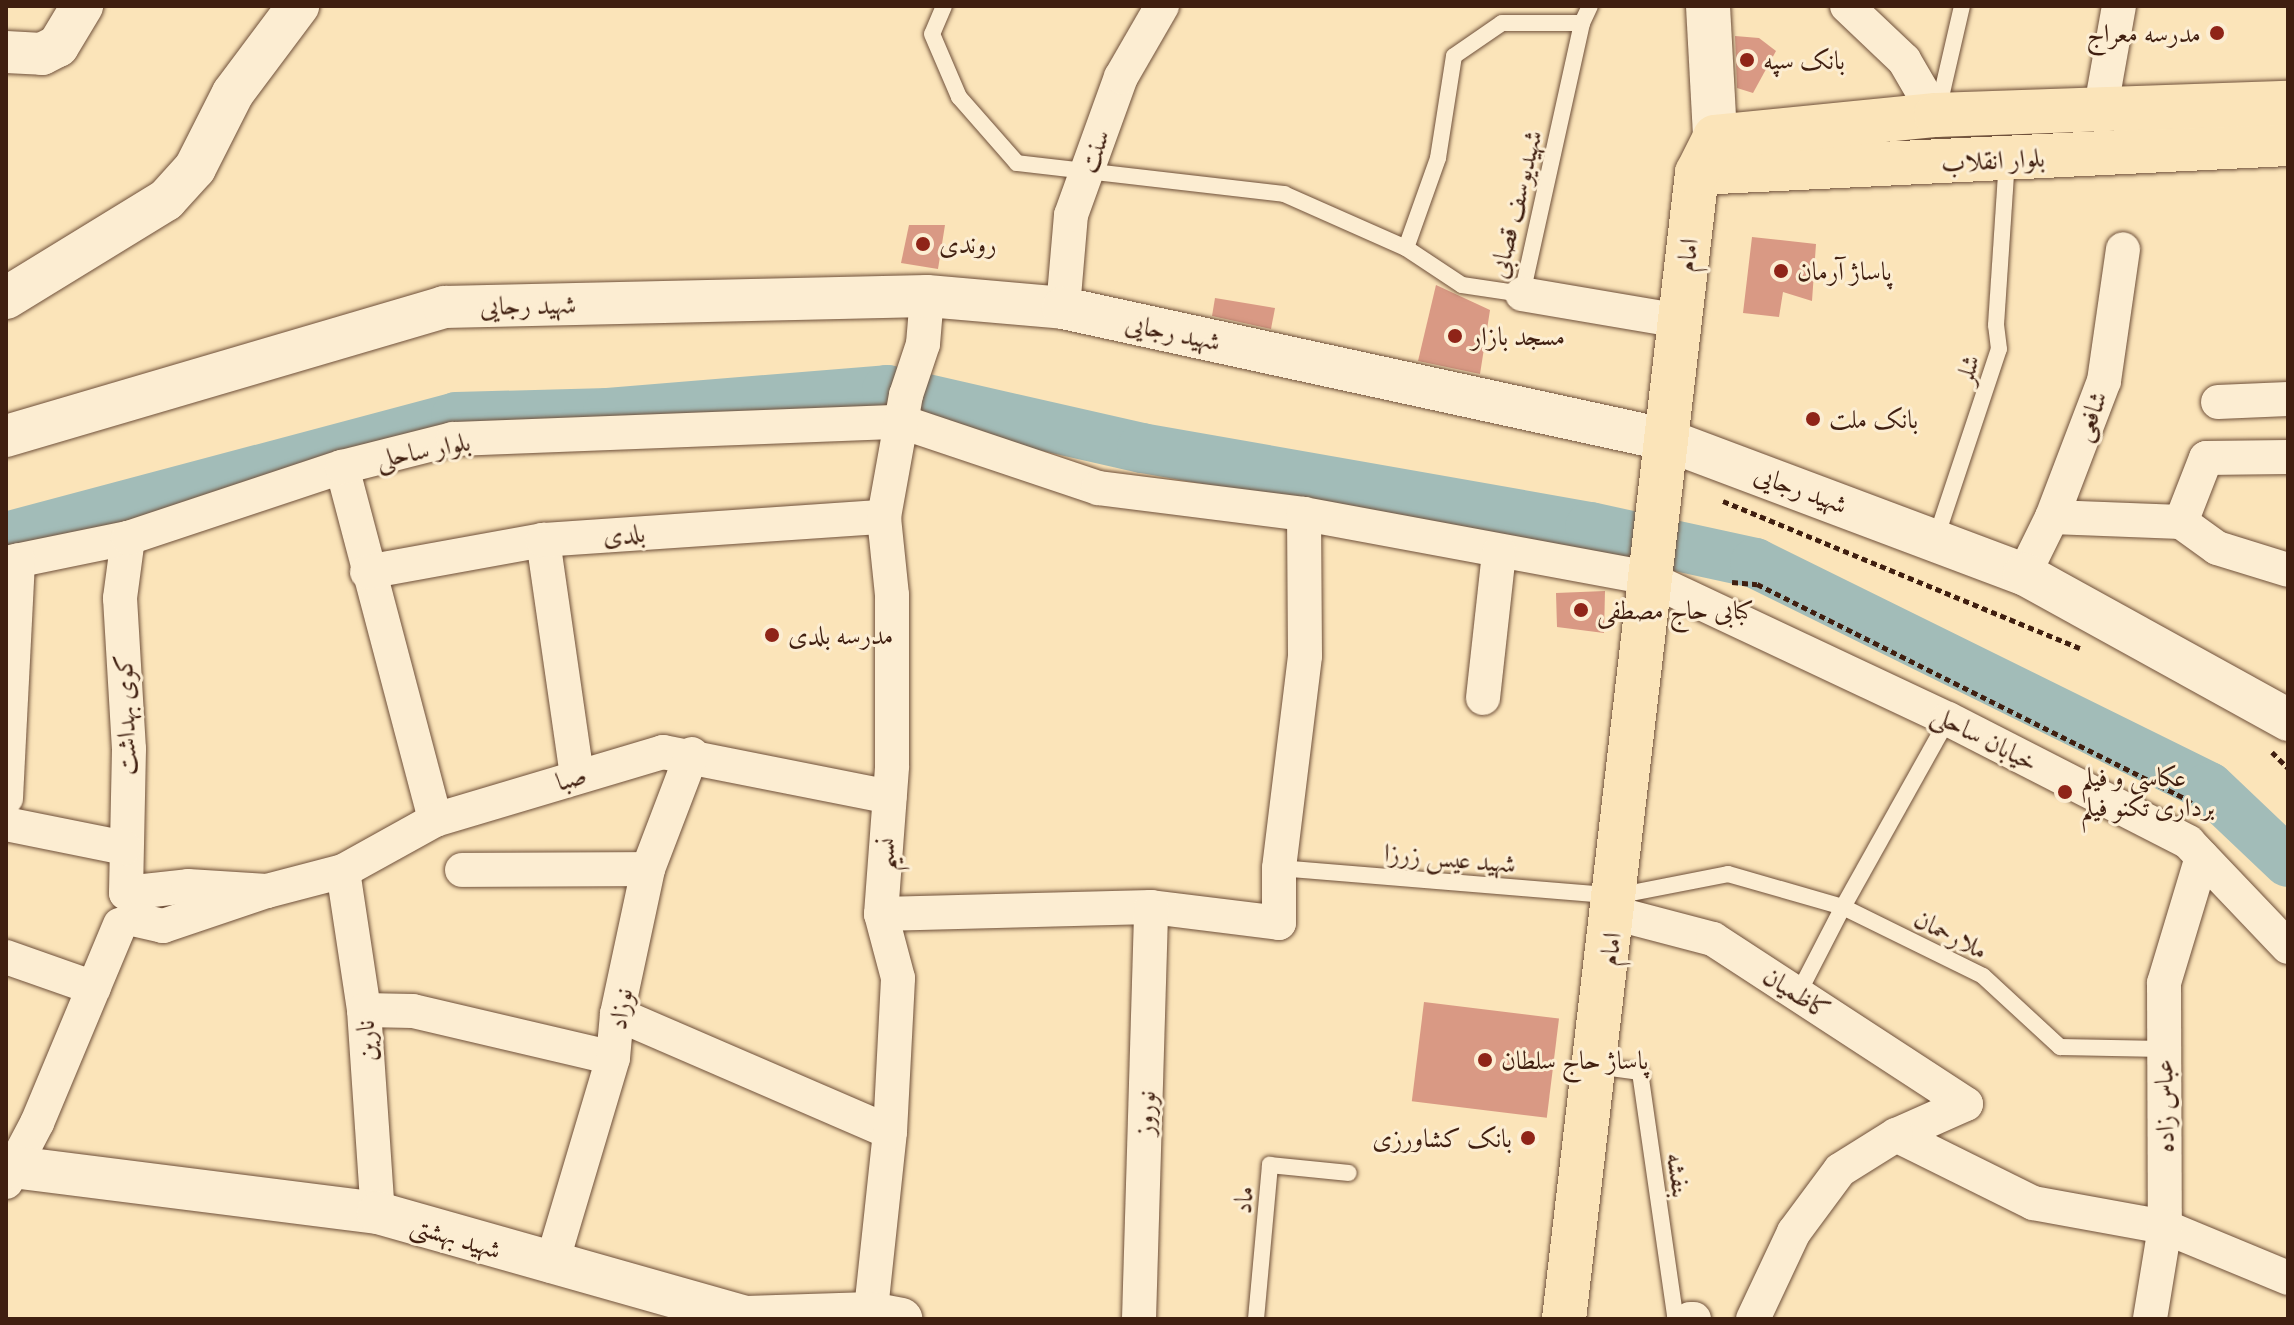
<!DOCTYPE html>
<meta charset="utf-8">
<style>
body{margin:0}
#map{position:relative;width:2294px;height:1325px;overflow:hidden;background:#fbe4b9;font-family:"Gentium Book Plus",Amiri,serif}
div>[style]{position:absolute}
[style*='--x']{left:calc(var(--x)*1px);top:calc(var(--y)*1px);width:calc(var(--w)*1px);rotate:calc(var(--a)*1deg)}
.river>*{height:50px;margin:-25px;padding:0 25px;transform-origin:25px;border-radius:25px;background:#a2bcb8}
.building>*{inset:0;background:#d99984;transform-origin:0 0}
.path>*{height:5px;margin-top:-2.5px;transform-origin:0;background:repeating-linear-gradient(90deg,#401f10 0 6px,transparent 0 10px)}
.roads{filter:drop-shadow(0 0 2px #6f503a) drop-shadow(0 0 2px #6f503a)}
.service>*{height:16px;margin:-8px;padding:0 8px;transform-origin:8px;border-radius:8px;background:#fcedd2}
.minor>*{height:34px;margin:-17px;padding:0 17px;transform-origin:17px;border-radius:17px;background:#fcedd2}
.tertiary>*{height:42px;margin:-21px;padding:0 21px;transform-origin:21px;border-radius:21px;background:#fcedd2}
.secondary>*{height:44px;margin:-22px;padding:0 22px;transform-origin:22px;border-radius:22px;background:#fcedd2}
.primary>*{height:44px;margin:-22px;padding:0 22px;transform-origin:22px;border-radius:22px;background:#fbe4b9}
.dots>*{width:22px;height:22px;translate:-50% -50%;box-sizing:border-box;border:4px solid #fcedd2;border-radius:50%}
span{translate:-50% -50%;white-space:nowrap;text-align:center;line-height:1.15;-webkit-text-stroke:6px #fcedd2;paint-order:stroke}
.poi-label{font-size:26px;color:#401f10}
.right{translate:-100% -50%;text-align:right}
.left{translate:0 -50%;text-align:left}
.street-label{font-size:26px;color:#401f10}
.frame{position:absolute;inset:0;border:8px solid #401f10;pointer-events:none}
</style>
<div id="map">
<div class="river">
<div style="--x:6;--y:537;--w:466;--a:-14.9"></div>
<div style="--x:456;--y:417;--w:152;--a:-1.5"></div>
<div style="--x:608;--y:413;--w:280;--a:-4.7"></div>
<div style="--x:887;--y:390;--w:262;--a:12.8"></div>
<div style="--x:1142;--y:448;--w:455;--a:10"></div>
<div style="--x:1590;--y:527;--w:169;--a:12.3"></div>
<div style="--x:1755;--y:563;--w:506;--a:26.26"></div>
<div style="--x:2209;--y:787;--w:109;--a:43.5"></div>
</div>
<div class="building">
<div style="clip-path:polygon(1735px 36px,1759px 38px,1776px 51px,1753px 93px,1737px 88px)"></div>
<div style="clip-path:polygon(909px 225px,945px 225px,938px 269px,901px 263px)"></div>
<div style="clip-path:polygon(1752px 237px,1816px 244px,1812px 301px,1783px 292px,1779px 317px,1743px 313px)"></div>
<div style="clip-path:polygon(1436px 285px,1490px 310px,1480px 374px,1418px 361px)"></div>
<div style="clip-path:polygon(1215px 298px,1275px 308px,1271px 329px,1212px 316px)"></div>
<div style="clip-path:polygon(1605px 591px,1604px 633px,1557px 627px,1556px 593px)"></div>
<div style="left:1424px;top:1002px;width:136px;height:100px;rotate:7deg"></div>
</div>
<div class="path">
<div style="--x:1723;--y:501;--w:386;--a:22.4"></div>
<div style="--x:1732;--y:582;--w:25;--a:5"></div>
<div style="--x:1757;--y:584;--w:481;--a:26.6"></div>
<div style="--x:2187;--y:799;--w:16;--a:45"></div>
<div style="--x:2272;--y:752;--w:23;--a:45"></div>
</div>
<div class="roads">
<div class="service">
<div style="--x:944;--y:6;--w:30;--a:113"></div>
<div style="--x:932;--y:34;--w:69;--a:66.8"></div>
<div style="--x:959;--y:97;--w:88;--a:48.7"></div>
<div style="--x:1017;--y:163;--w:269;--a:6.6"></div>
<div style="--x:1284;--y:194;--w:133;--a:23.9"></div>
<div style="--x:1406;--y:248;--w:67;--a:33.5"></div>
<div style="--x:1462;--y:285;--w:61;--a:8.5"></div>
<div style="--x:1522;--y:294;--w:278;--a:-77.5"></div>
<div style="--x:1582;--y:23;--w:19;--a:-65"></div>
<div style="--x:1938;--y:110;--w:107;--a:-77"></div>
<div style="--x:1406;--y:248;--w:96;--a:-70.4"></div>
<div style="--x:1438;--y:158;--w:103;--a:-81.1"></div>
<div style="--x:1454;--y:56;--w:58;--a:-34.5"></div>
<div style="--x:1502;--y:23;--w:80;--a:0"></div>
<div style="--x:1936;--y:538;--w:199;--a:-71.6"></div>
<div style="--x:1999;--y:349;--w:24;--a:-97"></div>
<div style="--x:1996;--y:325;--w:164;--a:-86.2"></div>
<div style="--x:1279;--y:868;--w:338;--a:4.7"></div>
<div style="--x:1616;--y:896;--w:114;--a:-11.1"></div>
<div style="--x:1728;--y:874;--w:120;--a:16"></div>
<div style="--x:1843;--y:907;--w:215;--a:-60.8"></div>
<div style="--x:1798;--y:994;--w:98;--a:-62.7"></div>
<div style="--x:1843;--y:907;--w:156;--a:26.2"></div>
<div style="--x:1983;--y:976;--w:105;--a:42.7"></div>
<div style="--x:2060;--y:1047;--w:103;--a:1.1"></div>
<div style="--x:1595;--y:1066;--w:45;--a:7.6"></div>
<div style="--x:1640;--y:1072;--w:246;--a:81.8"></div>
<div style="--x:1675;--y:1315;--w:15;--a:11"></div>
<div style="--x:1256;--y:1319;--w:155;--a:-84.8"></div>
<div style="--x:1270;--y:1165;--w:79;--a:5.8"></div>
</div>
<div class="minor">
<div style="--x:1847;--y:6;--w:79;--a:43.5"></div>
<div style="--x:1904;--y:60;--w:64;--a:59.8"></div>
<div style="--x:2101;--y:107;--w:103;--a:-79.9"></div>
<div style="--x:1522;--y:294;--w:160;--a:9.7"></div>
<div style="--x:1063;--y:308;--w:93;--a:-85.1"></div>
<div style="--x:1071;--y:215;--w:147;--a:-70.1"></div>
<div style="--x:1121;--y:77;--w:82;--a:-60"></div>
<div style="--x:2218;--y:402;--w:70;--a:-2.5"></div>
<div style="--x:2288;--y:457;--w:82;--a:179.3"></div>
<div style="--x:2206;--y:458;--w:69;--a:111.3"></div>
<div style="--x:2181;--y:522;--w:44;--a:35.8"></div>
<div style="--x:2217;--y:548;--w:74;--a:17.2"></div>
<div style="--x:342;--y:467;--w:365;--a:75.2"></div>
<div style="--x:2052;--y:517;--w:129;--a:2.2"></div>
<div style="--x:128;--y:538;--w:61;--a:97.6"></div>
<div style="--x:120;--y:598;--w:151;--a:86.6"></div>
<div style="--x:129;--y:749;--w:144;--a:91.2"></div>
<div style="--x:126;--y:893;--w:62;--a:-6.4"></div>
<div style="--x:188;--y:886;--w:79;--a:3.6"></div>
<div style="--x:267;--y:891;--w:110;--a:161.4"></div>
<div style="--x:163;--y:926;--w:27;--a:-167"></div>
<div style="--x:543;--y:540;--w:237;--a:81.8"></div>
<div style="--x:6;--y:563;--w:125;--a:-11.6"></div>
<div style="--x:128;--y:538;--w:225;--a:-18.4"></div>
<div style="--x:342;--y:467;--w:114;--a:-14.2"></div>
<div style="--x:453;--y:439;--w:449;--a:-2.2"></div>
<div style="--x:902;--y:422;--w:207;--a:18.6"></div>
<div style="--x:1098;--y:488;--w:208;--a:7.2"></div>
<div style="--x:1304;--y:514;--w:350;--a:10.5"></div>
<div style="--x:1648;--y:578;--w:331;--a:25.2"></div>
<div style="--x:1948;--y:719;--w:270;--a:27.1"></div>
<div style="--x:2188;--y:842;--w:145;--a:46.4"></div>
<div style="--x:367;--y:572;--w:179;--a:-10.3"></div>
<div style="--x:543;--y:540;--w:342;--a:-3.9"></div>
<div style="--x:2024;--y:574;--w:64;--a:-63.8"></div>
<div style="--x:2052;--y:517;--w:146;--a:-69.1"></div>
<div style="--x:2104;--y:381;--w:133;--a:-81.8"></div>
<div style="--x:1483;--y:698;--w:147;--a:-83.7"></div>
<div style="--x:6;--y:798;--w:238;--a:-87.1"></div>
<div style="--x:6;--y:824;--w:121;--a:11.4"></div>
<div style="--x:2202;--y:857;--w:132;--a:106.8"></div>
<div style="--x:2164;--y:983;--w:244;--a:89.8"></div>
<div style="--x:2165;--y:1227;--w:133;--a:22.5"></div>
<div style="--x:462;--y:870;--w:186;--a:-0.3"></div>
<div style="--x:343;--y:871;--w:141;--a:81.4"></div>
<div style="--x:364;--y:1010;--w:203;--a:86.1"></div>
<div style="--x:267;--y:891;--w:79;--a:-14.7"></div>
<div style="--x:343;--y:871;--w:105;--a:-29"></div>
<div style="--x:435;--y:820;--w:238;--a:-16.6"></div>
<div style="--x:663;--y:752;--w:231;--a:11.2"></div>
<div style="--x:1614;--y:913;--w:102;--a:14.7"></div>
<div style="--x:1713;--y:939;--w:302;--a:33.1"></div>
<div style="--x:881;--y:914;--w:270;--a:-1.5"></div>
<div style="--x:1151;--y:907;--w:129;--a:7.1"></div>
<div style="--x:1279;--y:923;--w:55;--a:-90"></div>
<div style="--x:1279;--y:868;--w:214;--a:-83"></div>
<div style="--x:1305;--y:656;--w:142;--a:-90.4"></div>
<div style="--x:6;--y:957;--w:93;--a:19.4"></div>
<div style="--x:364;--y:1010;--w:49;--a:1.2"></div>
<div style="--x:413;--y:1011;--w:205;--a:13.2"></div>
<div style="--x:617;--y:1014;--w:297;--a:23.4"></div>
<div style="--x:1966;--y:1104;--w:77;--a:156.1"></div>
<div style="--x:1896;--y:1135;--w:153;--a:26.4"></div>
<div style="--x:2033;--y:1203;--w:134;--a:10.3"></div>
<div style="--x:2165;--y:1227;--w:93;--a:99.3"></div>
<div style="--x:6;--y:1182;--w:67;--a:-62.3"></div>
<div style="--x:37;--y:1123;--w:215;--a:-67.3"></div>
<div style="--x:551;--y:1266;--w:217;--a:-73.4"></div>
<div style="--x:613;--y:1058;--w:44;--a:-84.8"></div>
<div style="--x:617;--y:1014;--w:148;--a:-77.9"></div>
<div style="--x:648;--y:869;--w:123;--a:-69.1"></div>
<div style="--x:870;--y:1319;--w:188;--a:-83.9"></div>
<div style="--x:890;--y:1132;--w:154;--a:-87"></div>
<div style="--x:898;--y:978;--w:66;--a:-104.9"></div>
<div style="--x:881;--y:914;--w:148;--a:-85.7"></div>
<div style="--x:892;--y:766;--w:171;--a:-90"></div>
<div style="--x:892;--y:595;--w:78;--a:-95.9"></div>
<div style="--x:884;--y:517;--w:124;--a:-79.8"></div>
<div style="--x:906;--y:395;--w:54;--a:-71.6"></div>
<div style="--x:923;--y:344;--w:48;--a:-85.2"></div>
<div style="--x:1139;--y:1319;--w:412;--a:-88.3"></div>
<div style="--x:1690;--y:1319;--w:4;--a:0"></div>
<div style="--x:1753;--y:1319;--w:96;--a:-64.8"></div>
<div style="--x:1794;--y:1232;--w:77;--a:-53.4"></div>
<div style="--x:1840;--y:1170;--w:66;--a:-32"></div>
</div>
<div class="tertiary">
<div style="--x:6;--y:52;--w:36;--a:3"></div>
<div style="--x:42;--y:54;--w:18;--a:-27"></div>
<div style="--x:58;--y:46;--w:47;--a:-59"></div>
<div style="--x:6;--y:298;--w:188;--a:-31.5"></div>
<div style="--x:166;--y:200;--w:43;--a:-47.8"></div>
<div style="--x:195;--y:168;--w:84;--a:-63.1"></div>
<div style="--x:233;--y:93;--w:109;--a:-53.2"></div>
<div style="--x:6;--y:436;--w:457;--a:-16.4"></div>
<div style="--x:444;--y:307;--w:483;--a:-1.3"></div>
<div style="--x:927;--y:296;--w:137;--a:5"></div>
<div style="--x:1063;--y:308;--w:615;--a:12.3"></div>
<div style="--x:1664;--y:439;--w:384;--a:20.6"></div>
<div style="--x:2024;--y:574;--w:302;--a:28.9"></div>
<div style="--x:6;--y:1166;--w:375;--a:7.2"></div>
<div style="--x:378;--y:1213;--w:382;--a:15.8"></div>
<div style="--x:746;--y:1317;--w:125;--a:-1.8"></div>
<div style="--x:871;--y:1313;--w:31;--a:11"></div>
</div>
<div class="secondary">
<div style="--x:1708;--y:6;--w:131;--a:86.9"></div>
</div>
<div class="primary">
<div style="--x:1697;--y:173;--w:592;--a:-2.81"></div>
<div style="--x:1564;--y:1319;--w:1154;--a:-83.38"></div>
<div style="--x:1697;--y:173;--w:40;--a:-63.4"></div>
<div style="--x:1715;--y:137;--w:222;--a:-5.7"></div>
<div style="--x:1936;--y:115;--w:352;--a:-2"></div>
</div>
</div>
<div class="dots">
<div style="left:2217px;top:33px;background:#8f2418"></div>
<div style="left:1747px;top:60px;background:#8f2418"></div>
<div style="left:923px;top:244px;background:#8f2418"></div>
<div style="left:1781px;top:271px;background:#8f2418"></div>
<div style="left:1455px;top:336px;background:#8f2418"></div>
<div style="left:1813px;top:419px;background:#8f2418"></div>
<div style="left:1581px;top:610px;background:#8f2418"></div>
<div style="left:772px;top:635px;background:#8f2418"></div>
<div style="left:2065px;top:792px;background:#8f2418"></div>
<div style="left:1485px;top:1060px;background:#8f2418"></div>
<div style="left:1528px;top:1138px;background:#8f2418"></div>
</div>
<div class="poi-label">
<span class="right" style="left:2201px;top:33px">مدرسه معراج</span>
<span class="left" style="left:1763px;top:60px">بانک سپه</span>
<span class="left" style="left:939px;top:244px">روندی</span>
<span class="left" style="left:1797px;top:271px">پاساژ آرمان</span>
<span class="left" style="left:1471px;top:336px">مسجد بازار</span>
<span class="left" style="left:1829px;top:419px">بانک ملت</span>
<span class="left" style="left:1597px;top:610px">کبابی حاج مصطفی</span>
<span class="left" style="left:788px;top:635px">مدرسه بلدی</span>
<span class="left" style="left:2081px;top:792px">عکاسی و فیلم<br>برداری تکنو فیلم</span>
<span class="left" style="left:1501px;top:1060px">پاساژ حاج سلطان</span>
<span class="right" style="left:1512px;top:1138px">بانک کشاورزی</span>
</div>
<div class="street-label">
<span style="left:1094px;top:151px;rotate:-70deg">سنت</span>
<span style="left:1993px;top:160px;rotate:-3deg">بلوار انقلاب</span>
<span style="left:1515px;top:204px;rotate:-76deg">شهیدیوسف قصابی</span>
<span style="left:1687px;top:255px;rotate:-83deg">امام</span>
<span style="left:528px;top:305px;rotate:-1deg">شهید رجایی</span>
<span style="left:1173px;top:332px;rotate:12deg">شهید رجایی</span>
<span style="left:1967px;top:369px;rotate:-72deg">شلر</span>
<span style="left:2090px;top:416px;rotate:-69deg">شافعی</span>
<span style="left:423px;top:450px;rotate:-11deg">بلوار ساحلی</span>
<span style="left:1801px;top:489px;rotate:20deg">شهید رجایی</span>
<span style="left:624px;top:534px;rotate:-4deg">بلدی</span>
<span style="left:125px;top:715px;rotate:-92deg">کوی بهداشت</span>
<span style="left:1985px;top:738px;rotate:27deg">خیابان ساحلی</span>
<span style="left:571px;top:778px;rotate:-17deg">صبا</span>
<span style="left:885px;top:854px;rotate:-86deg">نسیم</span>
<span style="left:1450px;top:858px;rotate:5deg">شهید عیس زرزا</span>
<span style="left:1951px;top:934px;rotate:27deg">ملارحمان</span>
<span style="left:1610px;top:949px;rotate:-83deg">امام</span>
<span style="left:1797px;top:993px;rotate:33deg">کاظمیان</span>
<span style="left:620px;top:1009px;rotate:-81deg">نوزاد</span>
<span style="left:366px;top:1041px;rotate:-94deg">نارین</span>
<span style="left:2164px;top:1106px;rotate:-91deg">عباس زاده</span>
<span style="left:1145px;top:1113px;rotate:-88deg">نوروز</span>
<span style="left:1679px;top:1175px;rotate:82deg">بنفشه</span>
<span style="left:1243px;top:1200px;rotate:-85deg">ماد</span>
<span style="left:456px;top:1237px;rotate:17deg">شهید بهشتی</span>
</div>
<div class="frame"></div>
</div>
